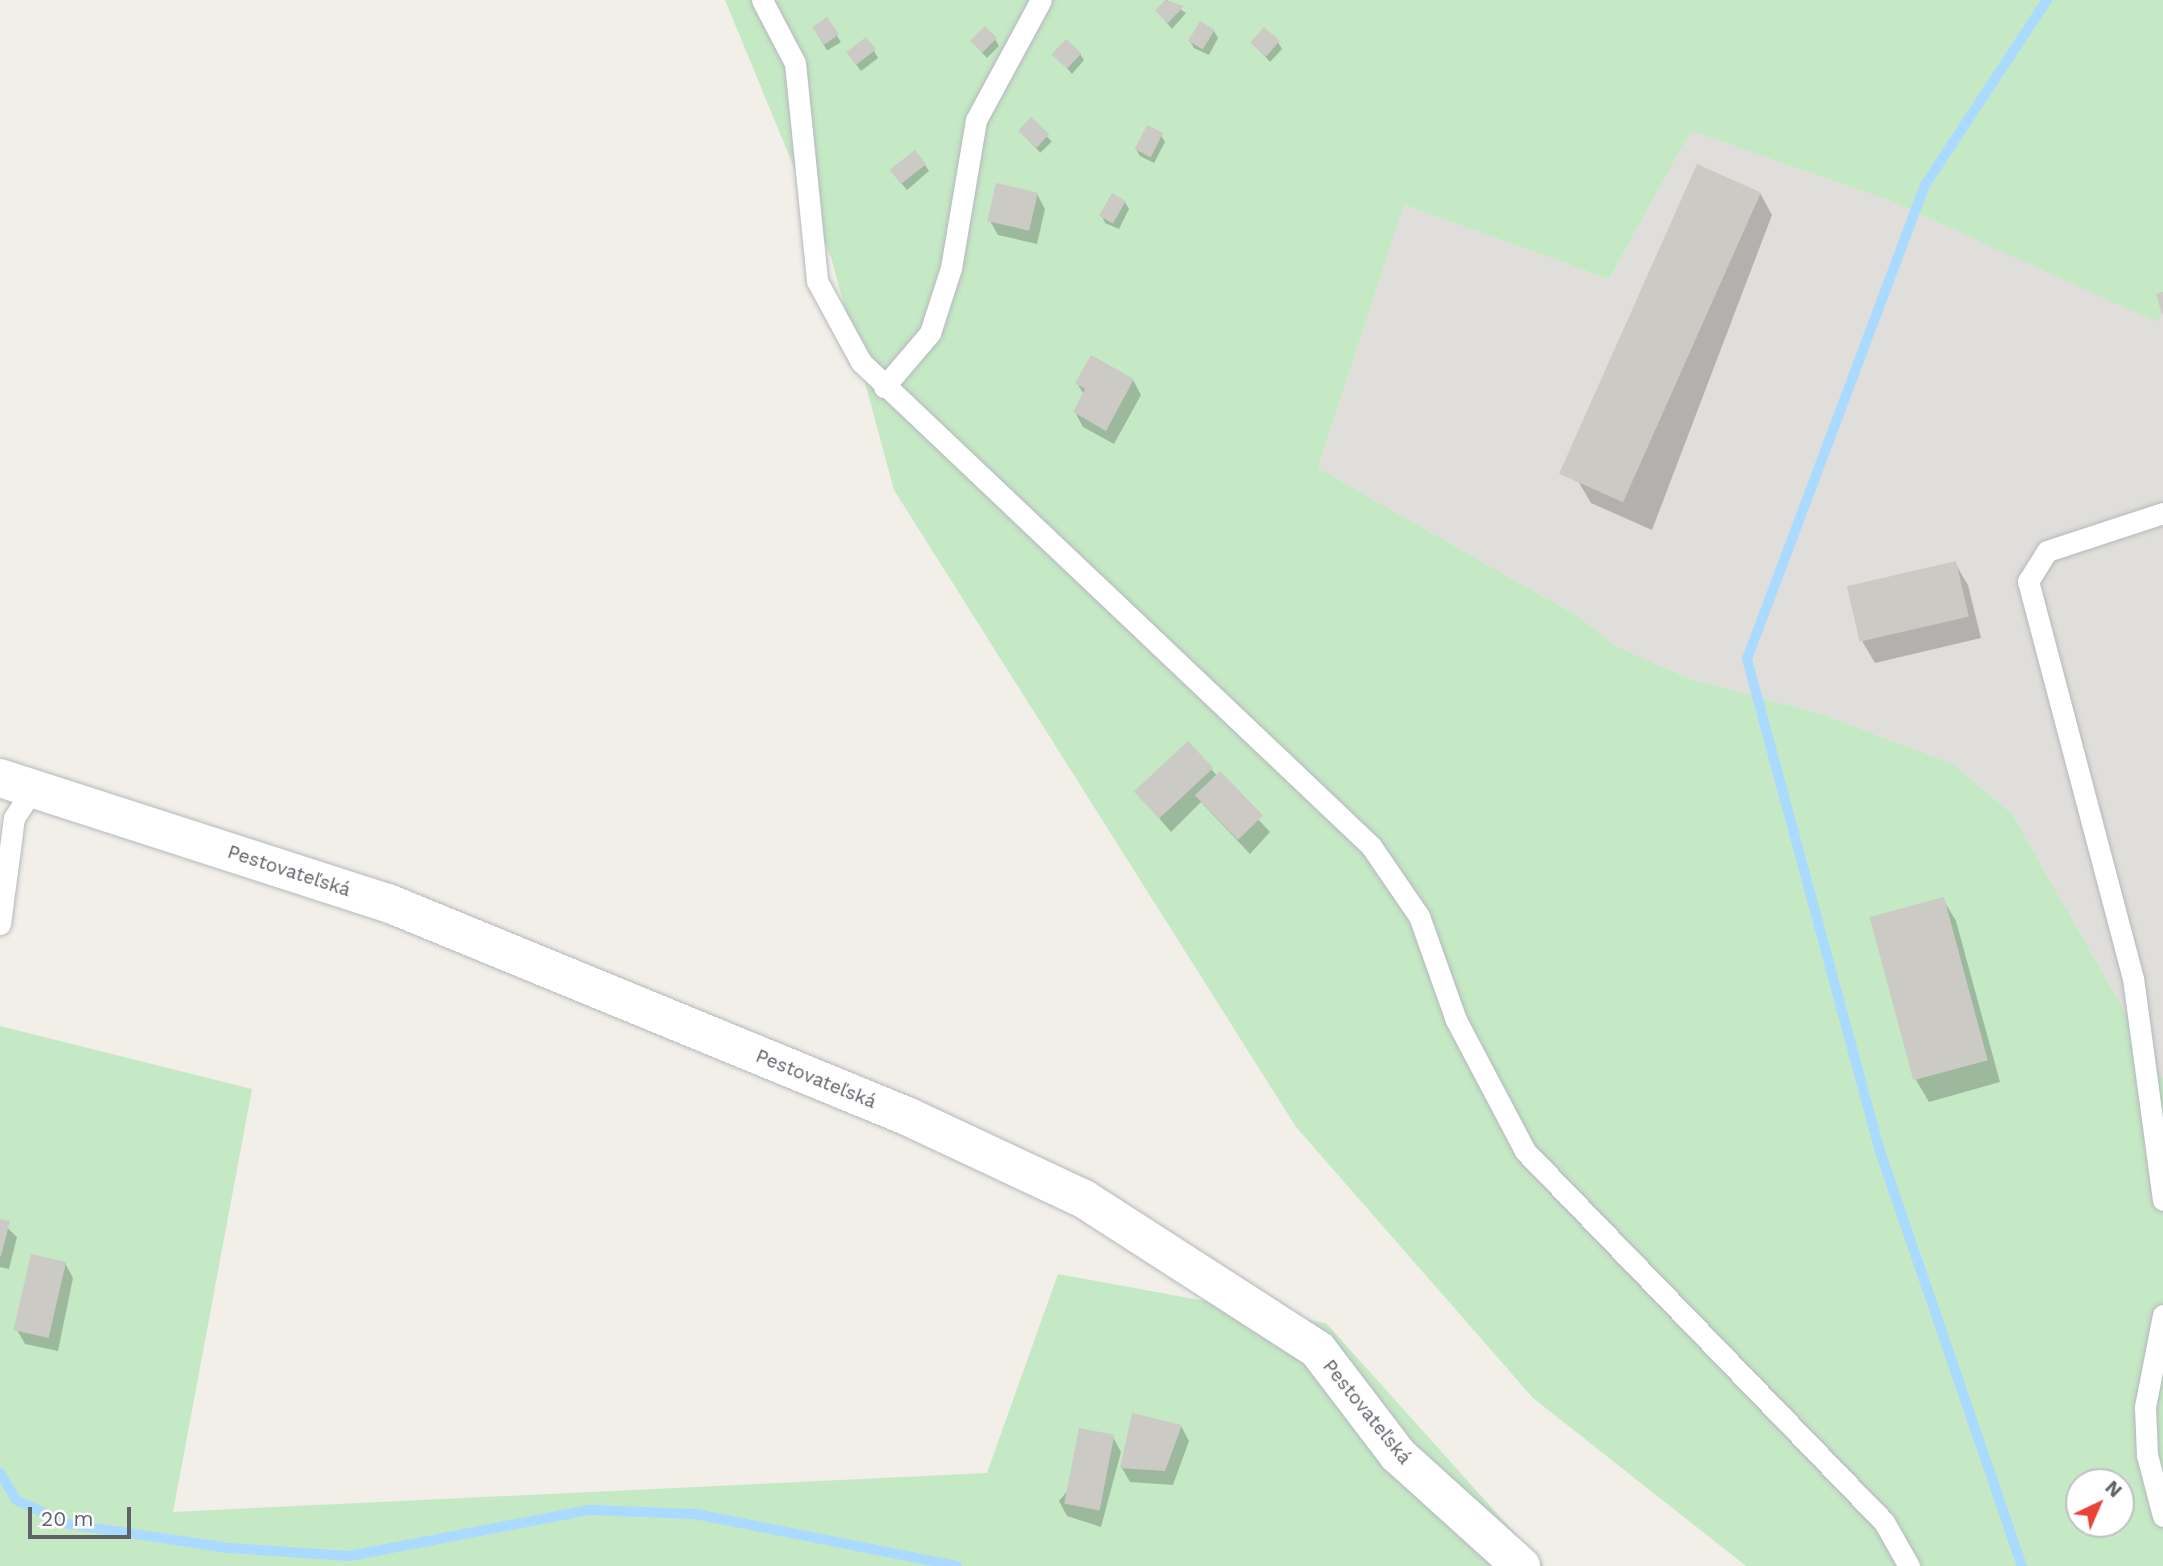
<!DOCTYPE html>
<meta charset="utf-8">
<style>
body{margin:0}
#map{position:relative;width:2163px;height:1566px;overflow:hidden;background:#f1efe8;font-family:"Work Sans",sans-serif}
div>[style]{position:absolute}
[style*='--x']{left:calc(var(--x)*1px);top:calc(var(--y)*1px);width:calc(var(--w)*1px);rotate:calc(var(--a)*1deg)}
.industrial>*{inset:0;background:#e0deda}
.green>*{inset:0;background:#c5e8c5}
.shadow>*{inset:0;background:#0003;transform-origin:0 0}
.stream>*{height:10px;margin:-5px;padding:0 5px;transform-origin:5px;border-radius:5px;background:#aadaff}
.building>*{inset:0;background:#cccac5;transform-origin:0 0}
.roads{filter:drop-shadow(0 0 2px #b5b8bc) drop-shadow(0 0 2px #b5b8bc)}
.lane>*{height:21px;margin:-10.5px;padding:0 10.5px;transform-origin:10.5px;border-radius:10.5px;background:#fff}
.street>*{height:38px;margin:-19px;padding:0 19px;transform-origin:19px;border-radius:19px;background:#fff}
span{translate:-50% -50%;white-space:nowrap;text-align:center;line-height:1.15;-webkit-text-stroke:7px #fff;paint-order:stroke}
.street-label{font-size:19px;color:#5f6368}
.north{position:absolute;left:2065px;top:1468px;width:70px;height:70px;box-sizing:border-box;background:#fff;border:2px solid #bfc1c3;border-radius:50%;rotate:44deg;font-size:19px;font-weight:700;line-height:28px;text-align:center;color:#5f6368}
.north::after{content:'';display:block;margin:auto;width:24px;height:32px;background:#ea4335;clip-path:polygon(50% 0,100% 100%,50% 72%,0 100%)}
.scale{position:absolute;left:28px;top:1507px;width:103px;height:32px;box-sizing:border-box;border:4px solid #5f6368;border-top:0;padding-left:9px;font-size:21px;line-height:24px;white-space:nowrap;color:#5f6368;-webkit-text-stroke:5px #fff;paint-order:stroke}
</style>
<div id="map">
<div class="industrial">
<div style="clip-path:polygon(1691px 131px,1893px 202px,2157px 321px,2163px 310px,2163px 1078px,2012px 814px,1953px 764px,1819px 713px,1690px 679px,1616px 646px,1581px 618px,1318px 468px,1404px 205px,1609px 279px)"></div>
</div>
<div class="green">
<div style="clip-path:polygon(evenodd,725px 0,2163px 0,2163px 310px,2157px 322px,1893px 202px,1691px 131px,1609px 279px,1404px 205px,1318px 468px,1581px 618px,1616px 646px,1690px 679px,1819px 713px,1953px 764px,2012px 814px,2163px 1078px,2163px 1566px,1746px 1566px,1533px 1398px,1296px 1127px,894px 490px,831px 257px,725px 0,2079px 1482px,2121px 1482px,2121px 1524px,2079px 1524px,2079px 1482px)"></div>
<div style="clip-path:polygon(0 1026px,252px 1089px,173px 1512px,987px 1473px,1058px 1274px,1326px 1323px,1544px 1566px,0 1566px)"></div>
</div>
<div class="shadow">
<div style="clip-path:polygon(1167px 0,1186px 13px,1172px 29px,1157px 11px)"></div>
<div style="left:827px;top:19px;width:27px;height:16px;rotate:59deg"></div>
<div style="clip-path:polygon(1214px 31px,1218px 38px,1209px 55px,1194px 48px,1190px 41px)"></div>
<div style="clip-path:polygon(995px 39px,999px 46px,987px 58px,972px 42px)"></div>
<div style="clip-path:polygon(1278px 42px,1282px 49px,1270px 62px,1253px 43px)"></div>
<div style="clip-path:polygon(874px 51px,878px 58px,861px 71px,852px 59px)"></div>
<div style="clip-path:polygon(1055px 54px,1080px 54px,1084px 60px,1072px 74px)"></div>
<div style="left:1031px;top:120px;width:30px;height:16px;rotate:46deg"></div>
<div style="clip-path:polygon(1161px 135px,1165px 142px,1154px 163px,1140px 156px,1136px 149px)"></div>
<div style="clip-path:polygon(925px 165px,929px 171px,907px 190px,896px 177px)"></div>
<div style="clip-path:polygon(1760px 193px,1772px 215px,1652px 530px,1591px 503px,1578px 481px)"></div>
<div style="clip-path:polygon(1037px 194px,1045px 209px,1037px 244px,998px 235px,990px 221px)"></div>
<div style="clip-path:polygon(1125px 202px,1129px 209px,1119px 229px,1105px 223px,1102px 216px)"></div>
<div style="clip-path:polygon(1133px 380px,1141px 395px,1114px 444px,1083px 427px,1075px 412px,1084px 395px,1077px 383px)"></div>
<div style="clip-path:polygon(1955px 563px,1968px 585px,1981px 638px,1875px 663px,1862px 641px)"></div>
<div style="clip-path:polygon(1211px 769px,1270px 832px,1250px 854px,1201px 802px,1171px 832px,1138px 794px)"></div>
<div style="clip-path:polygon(1943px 899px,1956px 921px,2000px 1082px,1929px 1102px,1916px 1080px)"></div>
<div style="clip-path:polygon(0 1221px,17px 1237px,9px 1269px,0 1267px)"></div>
<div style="clip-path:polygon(65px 1263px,73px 1278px,58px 1351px,25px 1344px,17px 1330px)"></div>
<div style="clip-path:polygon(1181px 1426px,1189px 1441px,1173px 1485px,1130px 1482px,1122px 1468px)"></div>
<div style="clip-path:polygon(1113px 1437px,1121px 1452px,1101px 1527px,1067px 1516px,1059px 1501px)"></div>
</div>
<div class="stream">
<div style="--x:0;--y:1473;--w:31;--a:59"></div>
<div style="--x:16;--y:1500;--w:57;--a:24.8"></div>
<div style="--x:68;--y:1524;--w:162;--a:8.5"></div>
<div style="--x:228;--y:1548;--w:122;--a:3.8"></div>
<div style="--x:350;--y:1556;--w:244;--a:-10.9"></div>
<div style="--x:590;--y:1510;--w:105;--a:2.2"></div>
<div style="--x:695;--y:1514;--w:267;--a:11.2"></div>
<div style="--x:2022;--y:1566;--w:442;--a:-108.9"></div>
<div style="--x:1879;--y:1148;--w:507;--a:-105.11"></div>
<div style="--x:1747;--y:659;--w:506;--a:-69.42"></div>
<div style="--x:1925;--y:185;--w:222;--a:-56.6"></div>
</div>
<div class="building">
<div style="clip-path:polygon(1165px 0,1184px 6px,1168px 23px,1155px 11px)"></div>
<div style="left:827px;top:17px;width:21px;height:18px;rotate:55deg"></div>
<div style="left:1200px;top:21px;width:17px;height:23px;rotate:31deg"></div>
<div style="left:985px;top:26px;width:17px;height:21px;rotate:45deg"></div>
<div style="left:1264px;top:27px;width:21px;height:21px;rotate:41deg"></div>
<div style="left:866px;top:37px;width:16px;height:25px;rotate:52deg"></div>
<div style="left:1066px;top:39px;width:21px;height:21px;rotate:43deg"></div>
<div style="left:1031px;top:117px;width:25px;height:19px;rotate:43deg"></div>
<div style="left:1147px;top:125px;width:18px;height:27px;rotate:27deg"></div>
<div style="left:915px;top:150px;width:18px;height:32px;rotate:52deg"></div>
<div style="left:1697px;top:164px;width:70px;height:339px;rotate:24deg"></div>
<div style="left:996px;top:183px;width:43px;height:39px;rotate:13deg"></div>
<div style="left:1112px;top:193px;width:16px;height:26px;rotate:30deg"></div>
<div style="clip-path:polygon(2163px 292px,2163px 314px,2162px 314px,2156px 294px)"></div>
<div style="clip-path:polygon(1091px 355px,1134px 379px,1106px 431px,1073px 412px,1085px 389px,1075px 383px)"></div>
<div style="left:1956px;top:561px;width:57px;height:112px;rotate:77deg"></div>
<div style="left:1188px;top:741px;width:37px;height:74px;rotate:47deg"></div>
<div style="left:1220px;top:771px;width:62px;height:35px;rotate:46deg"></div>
<div style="left:1944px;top:897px;width:169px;height:77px;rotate:75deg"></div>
<div style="clip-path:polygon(0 1219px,10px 1221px,1px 1256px,0 1256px)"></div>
<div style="left:31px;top:1254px;width:36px;height:78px;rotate:13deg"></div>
<div style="clip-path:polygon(1132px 1413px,1182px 1425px,1165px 1471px,1120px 1468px)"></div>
<div style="left:1079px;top:1428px;width:36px;height:77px;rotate:11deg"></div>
</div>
<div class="roads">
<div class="lane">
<div style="--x:762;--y:0;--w:71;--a:62.4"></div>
<div style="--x:795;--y:63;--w:219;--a:84.2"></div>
<div style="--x:817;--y:281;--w:92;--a:61.5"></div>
<div style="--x:861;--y:362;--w:703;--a:43.5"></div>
<div style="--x:1371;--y:846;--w:85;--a:55.6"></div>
<div style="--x:1419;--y:916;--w:110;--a:70.4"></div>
<div style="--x:1456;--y:1020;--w:148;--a:62.2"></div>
<div style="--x:1525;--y:1151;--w:516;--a:45.94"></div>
<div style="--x:1884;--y:1522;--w:51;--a:60.4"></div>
<div style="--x:884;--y:387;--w:71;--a:-49.6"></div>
<div style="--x:930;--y:333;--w:68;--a:-72.1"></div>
<div style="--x:951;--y:268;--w:150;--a:-80.4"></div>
<div style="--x:976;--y:120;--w:136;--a:-61.6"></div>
<div style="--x:2163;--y:513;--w:122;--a:161.9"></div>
<div style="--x:2047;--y:551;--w:36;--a:122"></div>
<div style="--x:2028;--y:581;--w:411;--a:75.2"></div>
<div style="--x:2133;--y:978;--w:224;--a:82.3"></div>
<div style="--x:0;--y:924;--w:107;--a:-82.5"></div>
<div style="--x:14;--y:818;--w:33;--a:-57"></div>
<div style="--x:2163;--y:1315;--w:94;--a:101.1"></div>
<div style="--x:2145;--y:1407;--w:48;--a:87.6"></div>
<div style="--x:2147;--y:1455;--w:63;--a:75.3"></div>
</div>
<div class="street">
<div style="--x:0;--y:778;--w:408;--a:17.9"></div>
<div style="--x:388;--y:903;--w:563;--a:22.33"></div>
<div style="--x:909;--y:1117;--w:193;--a:25.1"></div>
<div style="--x:1084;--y:1199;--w:278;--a:32.8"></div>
<div style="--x:1318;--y:1350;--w:132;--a:52.7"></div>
<div style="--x:1398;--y:1455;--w:166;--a:42.1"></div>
</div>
</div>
<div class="street-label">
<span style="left:289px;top:871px;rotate:18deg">Pestovateľská</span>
<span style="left:816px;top:1079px;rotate:22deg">Pestovateľská</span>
<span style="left:1367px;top:1412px;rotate:51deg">Pestovateľská</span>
</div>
<div class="north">N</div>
<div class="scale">20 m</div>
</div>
